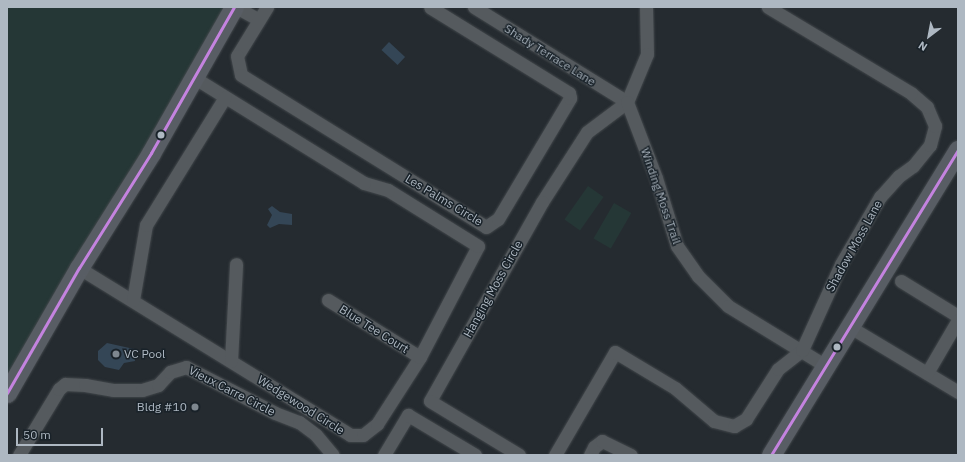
<!DOCTYPE html>
<style>
body{margin:0}
#map{position:relative;width:965px;height:462px;overflow:hidden;background:#252b30;font-family:"IBM Plex Sans",sans-serif}
div>[style]{position:absolute}
[style*='--x']{left:calc(var(--x)*1px);top:calc(var(--y)*1px);width:calc(var(--w)*1px);rotate:calc(var(--a)*1deg)}
.green>*{inset:0;background:#253736;transform-origin:0 0}
.water>*{inset:0;background:#344656;transform-origin:0 0}
.roads{filter:drop-shadow(0 0 1px #42474b) drop-shadow(0 0 1px #42474b)}
.street>*{height:13px;margin:-6.5px;padding:0 6.5px;transform-origin:6.5px;border-radius:6.5px;background:#555a5e}
.secondary>*{height:19px;margin:-9.5px;padding:0 9.5px;transform-origin:9.5px;border-radius:9.5px;background:#585d64}
.bus-1>*{height:3px;margin:-1.5px;padding:0 1.5px;transform-origin:1.5px;border-radius:1.5px;background:#c483df}
.dots>*{width:11px;height:11px;translate:-50% -50%;box-sizing:border-box;border:2px solid #192229;border-radius:50%}
span{translate:-50% -50%;white-space:nowrap;text-align:center;line-height:1.15;-webkit-text-stroke:3px #192229;paint-order:stroke}
.street-label{font-size:12px;color:#aeb8c2}
.poi-label{font-size:12px;color:#aeb8c2}
.left{translate:0 -50%;text-align:left}
.right{translate:-100% -50%;text-align:right}
.frame{position:absolute;inset:0;border:8px solid #aeb8c2;pointer-events:none}
.north{position:absolute;left:909px;top:16px;width:40px;height:40px;-webkit-text-stroke:3px #192229;paint-order:stroke;rotate:212deg;font-size:11px;font-weight:700;line-height:16px;text-align:center;color:#aeb8c2}
.north::after{content:'';display:block;margin:auto;width:14px;height:18px;background:#aeb8c2;clip-path:polygon(50% 0,100% 100%,50% 72%,0 100%)}
.scale{position:absolute;left:16px;top:428px;width:87px;height:18px;box-sizing:border-box;border:2px solid #aeb8c2;border-top:0;padding-left:5px;font-size:12px;line-height:14px;white-space:nowrap;color:#aeb8c2;-webkit-text-stroke:3px #192229;paint-order:stroke}
</style>
<div id="map">
<div class="green">
<div style="clip-path:polygon(7px 7px,229px 7px,7px 379px)"></div>
<div style="left:588px;top:186px;width:19px;height:41px;rotate:35deg"></div>
<div style="left:614px;top:203px;width:20px;height:41px;rotate:30deg"></div>
</div>
<div class="water">
<div style="left:389px;top:42px;width:22px;height:11px;rotate:43deg"></div>
<div style="clip-path:polygon(272px 206px,280px 212px,292px 214px,292px 225px,279px 224px,270px 228px,267px 225px,272px 215px,268px 209px)"></div>
<div style="clip-path:polygon(107px 343px,134px 349px,135px 361px,124px 363px,119px 370px,105px 367px,98px 360px,98px 351px)"></div>
</div>
<div class="roads">
<div class="street">
<div style="--x:236;--y:7;--w:26;--a:29"></div>
<div style="--x:267;--y:7;--w:57;--a:121.5"></div>
<div style="--x:237;--y:56;--w:19;--a:78"></div>
<div style="--x:241;--y:75;--w:288;--a:31.8"></div>
<div style="--x:486;--y:227;--w:14;--a:-34"></div>
<div style="--x:498;--y:219;--w:141;--a:-59.2"></div>
<div style="--x:570;--y:98;--w:5;--a:-101"></div>
<div style="--x:569;--y:93;--w:163;--a:-148.3"></div>
<div style="--x:474;--y:7;--w:180;--a:31.8"></div>
<div style="--x:627;--y:102;--w:50;--a:143.1"></div>
<div style="--x:587;--y:132;--w:83;--a:122.7"></div>
<div style="--x:542;--y:202;--w:228;--a:119.4"></div>
<div style="--x:430;--y:401;--w:104;--a:31.2"></div>
<div style="--x:646;--y:7;--w:47;--a:88.8"></div>
<div style="--x:647;--y:54;--w:52;--a:112.6"></div>
<div style="--x:627;--y:102;--w:81;--a:69.1"></div>
<div style="--x:656;--y:178;--w:71;--a:72.8"></div>
<div style="--x:677;--y:246;--w:37;--a:55"></div>
<div style="--x:698;--y:276;--w:42;--a:45"></div>
<div style="--x:728;--y:306;--w:115;--a:31.5"></div>
<div style="--x:79;--y:268;--w:318;--a:31.6"></div>
<div style="--x:350;--y:435;--w:13;--a:0"></div>
<div style="--x:363;--y:435;--w:18;--a:-38"></div>
<div style="--x:377;--y:424;--w:80;--a:-57.3"></div>
<div style="--x:420;--y:357;--w:125;--a:-62.4"></div>
<div style="--x:478;--y:246;--w:106;--a:-148.1"></div>
<div style="--x:388;--y:190;--w:25;--a:-164"></div>
<div style="--x:364;--y:183;--w:201;--a:-148.2"></div>
<div style="--x:901;--y:281;--w:67;--a:31.6"></div>
<div style="--x:133;--y:300;--w:76;--a:-80.2"></div>
<div style="--x:146;--y:225;--w:150;--a:-58.3"></div>
<div style="--x:328;--y:300;--w:108;--a:31.8"></div>
<div style="--x:850;--y:327;--w:126;--a:31"></div>
<div style="--x:231;--y:361;--w:97;--a:-87"></div>
<div style="--x:927;--y:373;--w:61;--a:-59.7"></div>
<div style="--x:19;--y:455;--w:77;--a:-58.8"></div>
<div style="--x:59;--y:389;--w:8;--a:-40"></div>
<div style="--x:65;--y:384;--w:20;--a:3"></div>
<div style="--x:85;--y:385;--w:28;--a:10"></div>
<div style="--x:113;--y:390;--w:29;--a:0"></div>
<div style="--x:142;--y:390;--w:17;--a:-17"></div>
<div style="--x:158;--y:385;--w:18;--a:-47"></div>
<div style="--x:170;--y:372;--w:17;--a:-17"></div>
<div style="--x:186;--y:367;--w:100;--a:27.3"></div>
<div style="--x:275;--y:413;--w:26;--a:21"></div>
<div style="--x:299;--y:422;--w:21;--a:37"></div>
<div style="--x:316;--y:435;--w:26;--a:50"></div>
<div style="--x:384;--y:455;--w:47;--a:-59"></div>
<div style="--x:408;--y:415;--w:78;--a:30.8"></div>
<div style="--x:555;--y:455;--w:119;--a:-59.8"></div>
<div style="--x:615;--y:352;--w:70;--a:31"></div>
<div style="--x:675;--y:388;--w:51;--a:40.2"></div>
<div style="--x:714;--y:421;--w:21;--a:14"></div>
<div style="--x:734;--y:426;--w:14;--a:-30"></div>
<div style="--x:746;--y:419;--w:59;--a:-57.4"></div>
<div style="--x:778;--y:369;--w:31;--a:-38"></div>
<div style="--x:802;--y:350;--w:94;--a:-65.6"></div>
<div style="--x:841;--y:264;--w:78;--a:-59.8"></div>
<div style="--x:880;--y:197;--w:28;--a:-48"></div>
<div style="--x:899;--y:176;--w:17;--a:-36"></div>
<div style="--x:913;--y:166;--w:27;--a:-51"></div>
<div style="--x:930;--y:145;--w:20;--a:-75"></div>
<div style="--x:935;--y:126;--w:21;--a:-113"></div>
<div style="--x:927;--y:107;--w:21;--a:-139"></div>
<div style="--x:911;--y:93;--w:167;--a:-149"></div>
<div style="--x:590;--y:455;--w:9;--a:-63"></div>
<div style="--x:594;--y:447;--w:10;--a:-37"></div>
<div style="--x:602;--y:441;--w:32;--a:26"></div>
</div>
<div class="secondary">
<div style="--x:7;--y:393;--w:144;--a:-60.1"></div>
<div style="--x:79;--y:268;--w:136;--a:-57.9"></div>
<div style="--x:151;--y:153;--w:168;--a:-60.4"></div>
<div style="--x:771;--y:455;--w:358;--a:-58.5"></div>
</div>
</div>
<div class="bus-1">
<div style="--x:7;--y:393;--w:144;--a:-60.1"></div>
<div style="--x:79;--y:268;--w:136;--a:-57.9"></div>
<div style="--x:151;--y:153;--w:168;--a:-60.4"></div>
<div style="--x:771;--y:455;--w:358;--a:-58.5"></div>
</div>
<div class="dots">
<div style="left:161px;top:135px;background:#aeb8c2"></div>
<div style="left:837px;top:347px;background:#aeb8c2"></div>
<div style="left:116px;top:354px;background:#7e878f"></div>
<div style="left:195px;top:407px;background:#7e878f"></div>
</div>
<div class="street-label">
<span style="left:550px;top:55px;rotate:32deg">Shady Terrace Lane</span>
<span style="left:661px;top:196px;rotate:71deg">Winding Moss Trail</span>
<span style="left:444px;top:200px;rotate:31deg">Les Palms Circle</span>
<span style="left:854px;top:246px;rotate:-61deg">Shadow Moss Lane</span>
<span style="left:493px;top:289px;rotate:-61deg">Hanging Moss Circle</span>
<span style="left:374px;top:329px;rotate:32deg">Blue Tee Court</span>
<span style="left:232px;top:391px;rotate:27deg">Vieux Carre Circle</span>
<span style="left:301px;top:405px;rotate:32deg">Wedgewood Circle</span>
</div>
<div class="poi-label">
<span class="left" style="left:124px;top:354px">VC Pool</span>
<span class="right" style="left:187px;top:407px">Bldg #10</span>
</div>
<div class="frame"></div>
<div class="north">N</div>
<div class="scale">50 m</div>
</div>
